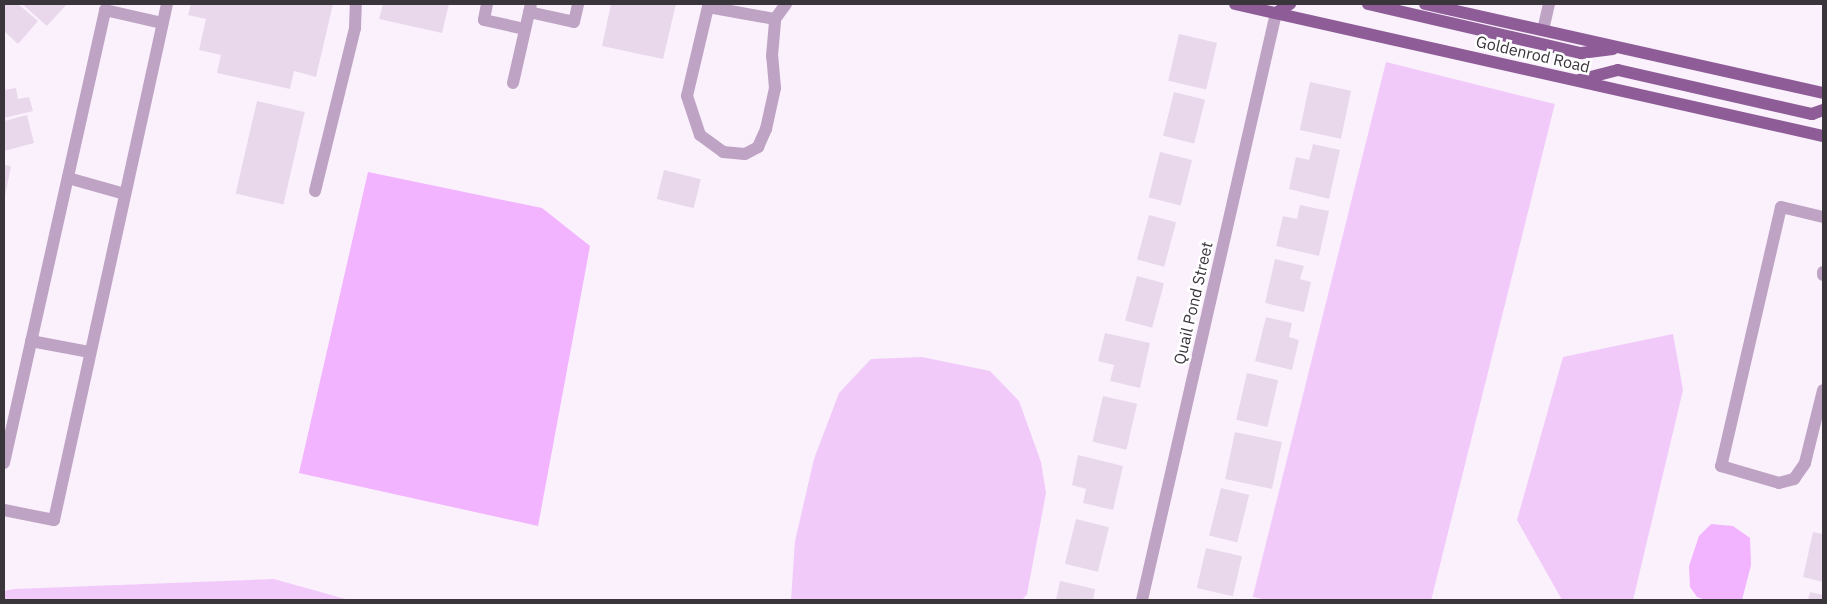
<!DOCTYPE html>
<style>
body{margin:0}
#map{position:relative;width:1827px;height:604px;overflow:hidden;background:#fbf1fd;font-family:"IBM Plex Sans",sans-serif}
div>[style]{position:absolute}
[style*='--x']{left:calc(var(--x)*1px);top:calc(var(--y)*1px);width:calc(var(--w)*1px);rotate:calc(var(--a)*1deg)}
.green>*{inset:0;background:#f1caf9;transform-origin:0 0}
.water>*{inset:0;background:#f2b3ff}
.building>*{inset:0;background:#e9d8ec;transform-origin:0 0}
.minor>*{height:12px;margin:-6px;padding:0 6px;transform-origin:6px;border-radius:6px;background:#bea3c4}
.major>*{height:12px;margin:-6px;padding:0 6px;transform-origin:6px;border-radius:6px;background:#8e5d98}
span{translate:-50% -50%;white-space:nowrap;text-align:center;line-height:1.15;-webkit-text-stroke:5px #fff;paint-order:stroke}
.street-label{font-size:16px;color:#3a343b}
.frame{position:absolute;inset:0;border:5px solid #3a343b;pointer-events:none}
</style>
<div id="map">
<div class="green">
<div style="left:1386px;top:62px;width:174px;height:551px;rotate:14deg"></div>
<div style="clip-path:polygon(1673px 334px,1683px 390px,1633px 600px,1562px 600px,1517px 520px,1563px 357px)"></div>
<div style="clip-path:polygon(922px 357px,990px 371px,1019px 401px,1041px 462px,1046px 493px,1027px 594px,1022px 600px,791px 600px,795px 541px,814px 459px,839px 393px,871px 359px)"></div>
<div style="clip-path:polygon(274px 579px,349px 600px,4px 600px,4px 591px,14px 589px)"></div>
</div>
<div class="water">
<div style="clip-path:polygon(368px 172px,542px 208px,590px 246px,538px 526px,299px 473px)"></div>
<div style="clip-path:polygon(1711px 524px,1733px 526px,1750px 538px,1751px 565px,1742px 600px,1706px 600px,1697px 597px,1690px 587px,1689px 566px,1699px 536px)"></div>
</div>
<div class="building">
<div style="clip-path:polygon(4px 4px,18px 4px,38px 21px,18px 44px,4px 31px)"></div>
<div style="clip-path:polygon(22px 4px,65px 4px,66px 5px,47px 26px)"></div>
<div style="clip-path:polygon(191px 4px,333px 4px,316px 77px,294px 71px,290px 89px,217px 73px,221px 55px,199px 50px,206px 19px,188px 15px)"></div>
<div style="clip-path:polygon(383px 4px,449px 4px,442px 33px,379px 19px)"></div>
<div style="clip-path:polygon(611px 4px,676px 4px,663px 59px,602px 46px)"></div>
<div style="left:1179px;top:34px;width:39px;height:48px;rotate:13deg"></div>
<div style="left:1310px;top:82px;width:42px;height:49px;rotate:12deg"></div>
<div style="clip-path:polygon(16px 88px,18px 99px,29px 97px,33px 111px,4px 118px,4px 90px)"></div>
<div style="left:1174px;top:92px;width:32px;height:45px;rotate:14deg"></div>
<div style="left:257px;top:101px;width:49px;height:95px;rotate:13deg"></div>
<div style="clip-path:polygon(27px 115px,34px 143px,4px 151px,4px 121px)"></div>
<div style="clip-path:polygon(1313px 144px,1340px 150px,1329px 199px,1289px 189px,1296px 157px,1309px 160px)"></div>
<div style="left:1160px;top:152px;width:33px;height:47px;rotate:14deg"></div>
<div style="clip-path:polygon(4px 165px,11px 166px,5px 196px,4px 196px)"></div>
<div style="left:664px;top:170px;width:38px;height:30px;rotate:14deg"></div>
<div style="clip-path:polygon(1300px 205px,1329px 211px,1319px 256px,1276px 246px,1283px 216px,1297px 219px)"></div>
<div style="left:1149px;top:215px;width:28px;height:46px;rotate:15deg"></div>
<div style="clip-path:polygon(1275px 259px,1304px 266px,1300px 279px,1311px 282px,1304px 312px,1265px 303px)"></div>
<div style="left:1137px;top:276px;width:28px;height:46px;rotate:15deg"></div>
<div style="clip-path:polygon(1266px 317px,1292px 323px,1289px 337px,1299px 340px,1292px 370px,1255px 361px)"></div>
<div style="clip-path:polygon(1105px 333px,1150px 343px,1140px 388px,1110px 381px,1114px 365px,1098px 361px)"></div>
<div style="left:1247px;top:373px;width:32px;height:48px;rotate:13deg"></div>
<div style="left:1103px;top:396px;width:35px;height:47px;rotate:13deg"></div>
<div style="left:1235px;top:432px;width:48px;height:48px;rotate:12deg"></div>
<div style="clip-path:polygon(1078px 455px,1123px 466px,1113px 510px,1083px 503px,1086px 489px,1072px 485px)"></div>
<div style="left:1221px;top:488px;width:29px;height:49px;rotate:14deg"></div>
<div style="left:1076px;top:519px;width:34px;height:46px;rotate:14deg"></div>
<div style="clip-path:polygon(1813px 532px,1823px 534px,1823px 582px,1803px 577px)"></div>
<div style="left:1206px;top:548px;width:37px;height:41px;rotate:13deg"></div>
<div style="clip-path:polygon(1060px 581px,1095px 589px,1093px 600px,1056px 600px)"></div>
<div style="clip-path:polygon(1810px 592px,1823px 595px,1823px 600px,1808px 600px)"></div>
</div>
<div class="minor">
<div style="--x:487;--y:4;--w:16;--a:101"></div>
<div style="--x:484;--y:20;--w:42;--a:12.4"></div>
<div style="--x:709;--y:4;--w:3;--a:108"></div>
<div style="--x:708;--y:7;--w:68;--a:10.2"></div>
<div style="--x:775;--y:19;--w:19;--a:-54"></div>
<div style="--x:708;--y:7;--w:91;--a:103.3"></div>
<div style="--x:687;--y:96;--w:41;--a:71.6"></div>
<div style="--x:700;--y:135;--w:29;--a:36"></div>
<div style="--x:723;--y:152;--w:22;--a:5"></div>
<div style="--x:745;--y:154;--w:15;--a:-28"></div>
<div style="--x:758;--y:147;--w:20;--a:-66"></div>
<div style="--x:766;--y:129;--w:42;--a:-77.6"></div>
<div style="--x:775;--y:88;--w:32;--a:-95"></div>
<div style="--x:772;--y:56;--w:37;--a:-85"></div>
<div style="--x:529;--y:12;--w:46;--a:12.5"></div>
<div style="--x:574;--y:22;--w:18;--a:-77"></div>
<div style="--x:1543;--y:30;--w:27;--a:-77"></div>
<div style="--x:513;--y:83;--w:81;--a:-77.2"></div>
<div style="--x:68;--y:178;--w:59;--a:15.7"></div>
<div style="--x:315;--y:191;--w:168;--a:-76.2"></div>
<div style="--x:355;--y:28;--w:24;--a:-88"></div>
<div style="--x:1823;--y:217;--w:43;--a:-166.6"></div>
<div style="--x:1781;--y:207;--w:266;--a:103"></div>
<div style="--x:1721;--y:466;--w:60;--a:16.3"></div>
<div style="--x:1779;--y:483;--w:16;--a:-15"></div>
<div style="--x:1794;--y:479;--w:19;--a:-55"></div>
<div style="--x:1805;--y:463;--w:75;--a:-76.1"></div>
<div style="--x:1823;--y:272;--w:3;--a:90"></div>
<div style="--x:31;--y:341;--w:60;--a:10.6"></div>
<div style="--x:4;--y:463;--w:464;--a:-77.4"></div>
<div style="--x:105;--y:10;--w:58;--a:12.8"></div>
<div style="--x:4;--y:510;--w:51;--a:11.3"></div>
<div style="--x:54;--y:520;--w:528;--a:-77.65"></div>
<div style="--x:1142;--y:600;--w:602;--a:-77.14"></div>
</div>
<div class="major">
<div style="--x:1235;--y:4;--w:603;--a:12.65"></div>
<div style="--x:1368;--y:4;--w:219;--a:13"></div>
<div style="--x:1581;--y:53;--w:32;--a:-7"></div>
<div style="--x:1425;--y:4;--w:408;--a:12.6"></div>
<div style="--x:1276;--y:13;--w:17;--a:-33"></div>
<div style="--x:1579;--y:80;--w:40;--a:-14.4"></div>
<div style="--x:1618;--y:70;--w:199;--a:12.8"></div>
<div style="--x:1812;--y:114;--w:12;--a:-20"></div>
</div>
<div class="street-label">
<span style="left:1533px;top:54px;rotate:13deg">Goldenrod Road</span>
<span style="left:1193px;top:303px;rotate:-77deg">Quail Pond Street</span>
</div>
<div class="frame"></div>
</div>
